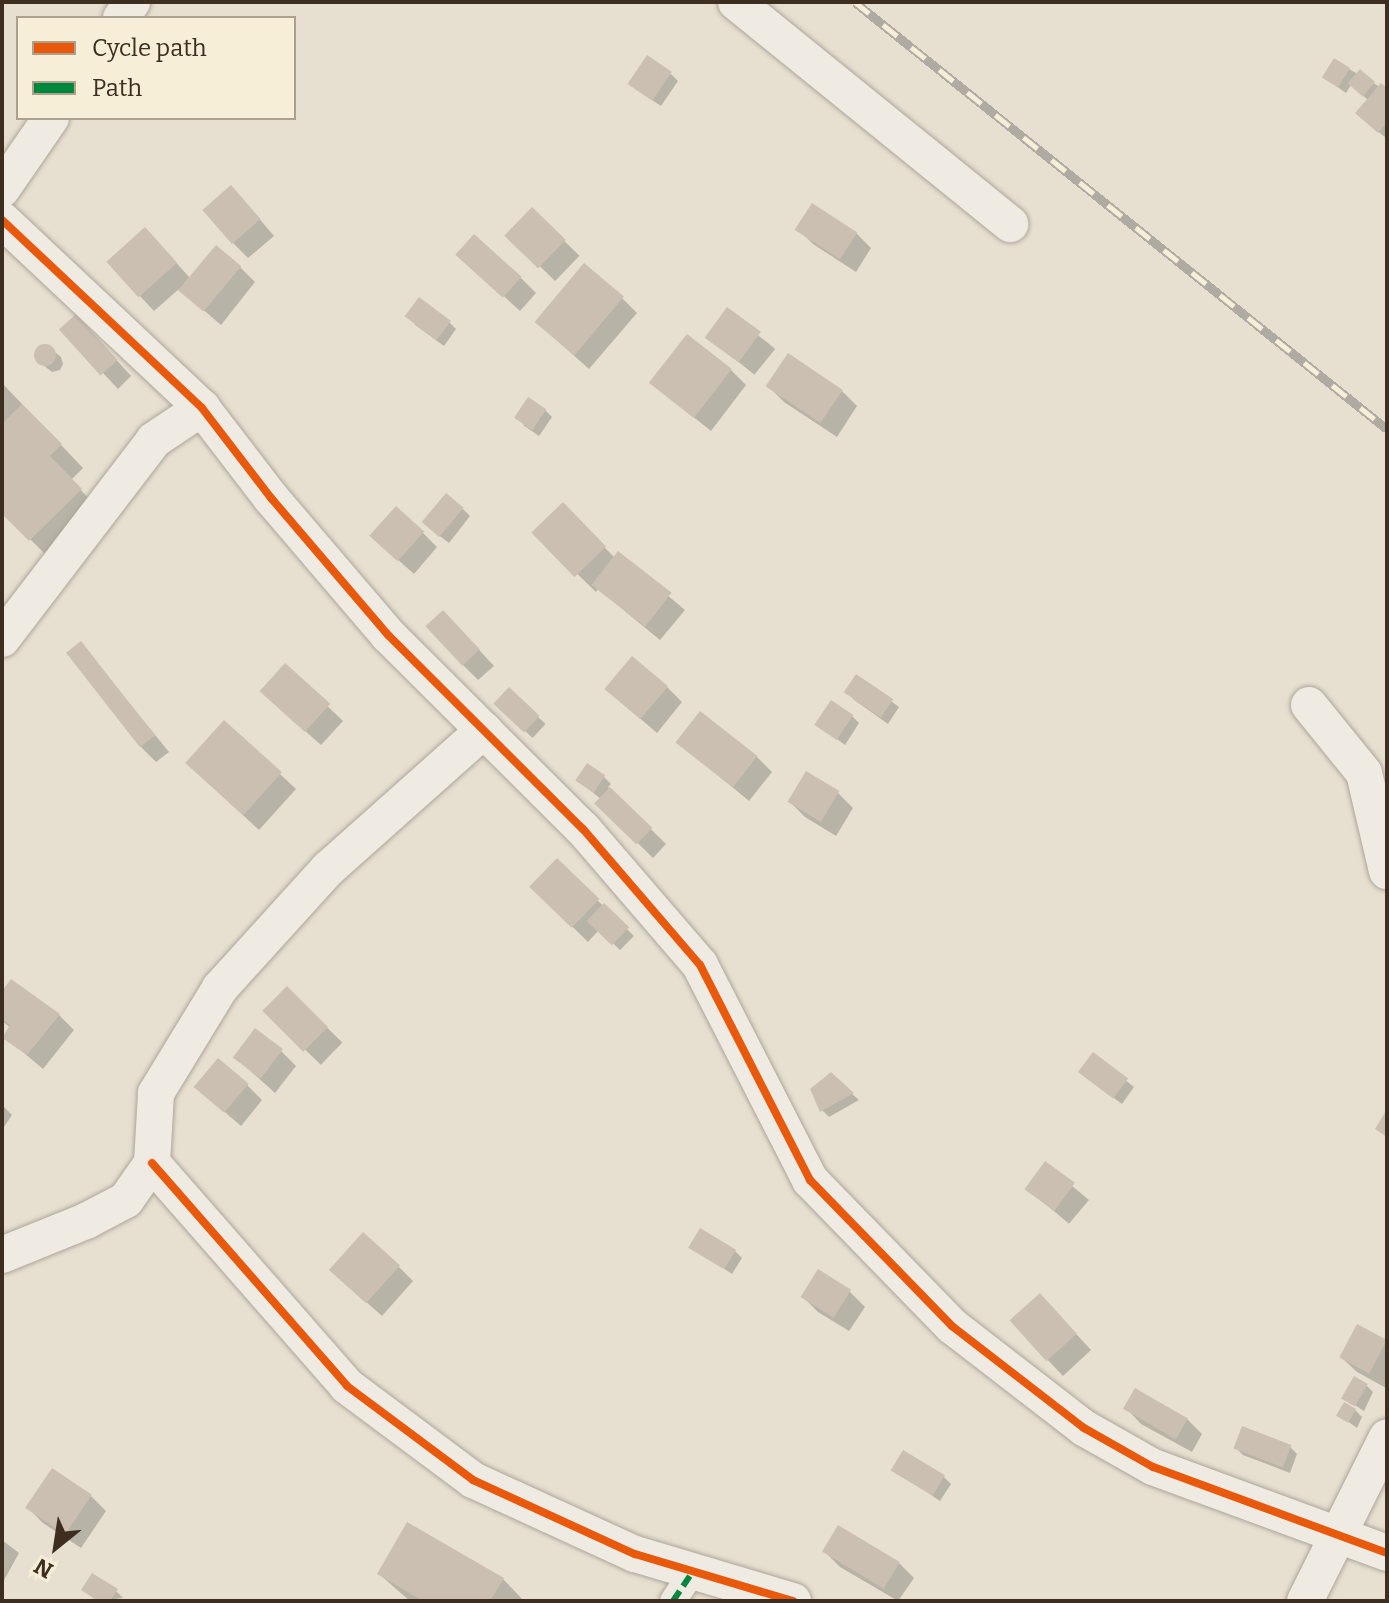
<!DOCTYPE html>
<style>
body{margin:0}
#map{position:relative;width:1389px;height:1603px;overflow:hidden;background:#e7e0d1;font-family:Bitter,serif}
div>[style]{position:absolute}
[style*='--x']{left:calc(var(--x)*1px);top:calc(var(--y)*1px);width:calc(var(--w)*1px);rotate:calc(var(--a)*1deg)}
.shadow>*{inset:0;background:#0003;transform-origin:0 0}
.building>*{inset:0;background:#cbbfb2;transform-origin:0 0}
.round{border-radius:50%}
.roads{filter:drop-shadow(0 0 2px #ada599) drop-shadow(0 0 2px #ada599)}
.pedestrian>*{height:26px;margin:-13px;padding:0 13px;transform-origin:13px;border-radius:13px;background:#efebe3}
.minor>*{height:36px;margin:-18px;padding:0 18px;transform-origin:18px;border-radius:18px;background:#efebe3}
.rail>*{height:9px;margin-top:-4.5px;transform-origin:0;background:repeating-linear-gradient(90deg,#f7eed8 0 18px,#afaaa2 0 36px);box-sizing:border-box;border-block:2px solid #afaaa2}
.quiet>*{height:6px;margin-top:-3px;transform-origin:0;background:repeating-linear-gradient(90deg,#00873e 0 12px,transparent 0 18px)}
.cycleway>*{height:8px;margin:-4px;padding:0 4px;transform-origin:4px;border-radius:4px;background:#e8590c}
span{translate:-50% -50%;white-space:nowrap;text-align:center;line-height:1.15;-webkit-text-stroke:6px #f7eed8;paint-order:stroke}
.frame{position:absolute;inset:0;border:4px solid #3d2e20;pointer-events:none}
.legend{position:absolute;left:16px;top:16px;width:280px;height:104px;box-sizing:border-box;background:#f7eed8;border:2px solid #ada18e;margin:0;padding:10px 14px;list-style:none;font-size:24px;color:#3d2e20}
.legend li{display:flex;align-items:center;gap:16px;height:40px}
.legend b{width:40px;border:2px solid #ada18e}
.north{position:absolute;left:16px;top:1507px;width:80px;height:80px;-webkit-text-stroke:6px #f7eed8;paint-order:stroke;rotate:210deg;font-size:22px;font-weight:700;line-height:32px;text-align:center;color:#3d2e20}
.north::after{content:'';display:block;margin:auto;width:28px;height:36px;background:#3d2e20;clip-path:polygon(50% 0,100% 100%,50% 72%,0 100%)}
</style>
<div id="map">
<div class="shadow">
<div style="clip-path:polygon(1349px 69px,1387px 91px,1386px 138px,1364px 120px,1368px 100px,1351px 85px,1346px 93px,1325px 78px)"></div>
<div style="clip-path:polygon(671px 74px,678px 81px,661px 106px,637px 90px)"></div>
<div style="clip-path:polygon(246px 203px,274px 236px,248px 258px,233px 243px)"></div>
<div style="left:532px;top:210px;width:66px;height:35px;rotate:44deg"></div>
<div style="clip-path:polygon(798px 229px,856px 233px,871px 248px,856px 272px,813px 244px)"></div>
<div style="clip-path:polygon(160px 245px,191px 279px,240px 267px,255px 282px,221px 325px,179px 289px,154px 311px,108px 262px)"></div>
<div style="clip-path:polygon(474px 269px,521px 278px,536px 293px,520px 311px)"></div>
<div style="clip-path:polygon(622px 298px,637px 313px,589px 369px,552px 336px)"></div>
<div style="left:727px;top:310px;width:62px;height:33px;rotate:39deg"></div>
<div style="clip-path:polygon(449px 322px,456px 329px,444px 346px,414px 324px)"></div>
<div style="clip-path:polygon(62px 329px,91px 332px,131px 376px,118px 389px)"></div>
<div style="clip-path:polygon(46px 345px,61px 357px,63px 364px,60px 370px,52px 372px,38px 361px,36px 354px)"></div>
<div style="clip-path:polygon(731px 370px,746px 385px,711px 431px,652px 384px)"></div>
<div style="clip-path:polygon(2px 383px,83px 468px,71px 480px,103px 513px,53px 562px,2px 511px)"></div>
<div style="clip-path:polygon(769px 387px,842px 391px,857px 406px,837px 437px,784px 402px)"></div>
<div style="clip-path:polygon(545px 410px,552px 417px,539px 436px,523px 425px)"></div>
<div style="clip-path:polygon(563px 505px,615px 558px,618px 554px,685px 610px,660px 640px,598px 589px,596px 592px,536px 534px)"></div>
<div style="clip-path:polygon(463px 509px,470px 516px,449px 543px,432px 530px)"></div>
<div style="clip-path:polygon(422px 532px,437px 547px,414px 574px,387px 550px)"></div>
<div style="clip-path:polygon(458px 627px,494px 666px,478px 680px,463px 665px)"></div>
<div style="clip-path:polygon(81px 644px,169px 752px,156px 762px,141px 747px)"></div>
<div style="clip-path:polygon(285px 666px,343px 721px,321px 745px,277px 706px)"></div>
<div style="clip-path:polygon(857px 676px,899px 707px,888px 724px,853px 699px)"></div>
<div style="clip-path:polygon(667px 687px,682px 702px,657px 733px,607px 690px)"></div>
<div style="left:509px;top:690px;width:50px;height:19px;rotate:43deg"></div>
<div style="clip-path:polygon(852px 716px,859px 723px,845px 745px,817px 724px)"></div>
<div style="clip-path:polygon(225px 723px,296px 789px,259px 830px,203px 778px)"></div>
<div style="clip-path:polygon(678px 742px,757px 757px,772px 772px,749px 801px)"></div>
<div style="clip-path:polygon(604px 777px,611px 784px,608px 787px,666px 844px,653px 858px,597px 803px,601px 799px,577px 780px)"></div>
<div style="clip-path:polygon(838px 793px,853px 808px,836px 836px,805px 817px,790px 802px)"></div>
<div style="clip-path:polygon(557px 861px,634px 936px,620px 950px,599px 930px,588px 942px,532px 887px)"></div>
<div style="left:287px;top:989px;width:77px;height:31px;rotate:44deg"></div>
<div style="clip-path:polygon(2px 994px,59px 1015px,74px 1030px,43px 1069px,5px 1037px,11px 1028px,2px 1021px)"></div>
<div style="clip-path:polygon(281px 1051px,296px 1066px,275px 1093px,235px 1057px)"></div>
<div style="clip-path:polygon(1093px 1055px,1134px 1087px,1122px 1104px,1088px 1079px)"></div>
<div style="clip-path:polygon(831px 1075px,859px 1100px,829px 1117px,822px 1110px)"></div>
<div style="clip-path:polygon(247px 1085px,262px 1100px,241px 1126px,196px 1087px)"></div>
<div style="clip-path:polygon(2px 1105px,12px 1115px,2px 1130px)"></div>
<div style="left:1046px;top:1164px;width:56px;height:31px;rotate:40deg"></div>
<div style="clip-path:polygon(692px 1247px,735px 1251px,742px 1258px,732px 1274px)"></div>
<div style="clip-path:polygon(398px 1266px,413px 1281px,382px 1316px,347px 1285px)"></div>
<div style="clip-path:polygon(850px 1292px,865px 1307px,849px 1331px,818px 1312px,803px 1297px)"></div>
<div style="clip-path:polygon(1055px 1311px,1091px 1350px,1063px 1376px,1012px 1322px)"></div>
<div style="clip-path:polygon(1358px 1327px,1387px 1342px,1386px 1388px,1357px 1372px,1341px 1357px)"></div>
<div style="clip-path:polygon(1366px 1385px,1373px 1392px,1364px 1411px,1344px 1398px)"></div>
<div style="clip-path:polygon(1126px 1408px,1187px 1419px,1202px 1434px,1192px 1452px,1141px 1424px)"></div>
<div style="clip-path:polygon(1355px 1410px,1362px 1417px,1357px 1428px,1339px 1415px)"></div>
<div style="clip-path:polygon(1243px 1429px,1290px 1447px,1297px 1454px,1290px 1473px,1243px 1455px,1236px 1448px)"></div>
<div style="clip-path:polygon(894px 1470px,944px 1477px,951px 1484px,940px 1501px)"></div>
<div style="clip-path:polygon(91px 1496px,106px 1511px,81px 1548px,43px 1523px,28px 1508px)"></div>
<div style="clip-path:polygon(2px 1540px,19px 1553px,3px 1582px,2px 1581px)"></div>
<div style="clip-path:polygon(825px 1552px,899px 1563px,914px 1578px,898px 1601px,840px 1567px)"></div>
<div style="clip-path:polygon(379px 1574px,503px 1579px,524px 1601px,410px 1601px)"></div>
<div style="clip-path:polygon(84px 1590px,116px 1591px,123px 1598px,97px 1601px)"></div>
</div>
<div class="building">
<div style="left:647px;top:55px;width:30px;height:35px;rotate:34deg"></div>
<div style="left:1334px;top:58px;width:19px;height:23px;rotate:32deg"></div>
<div style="left:1360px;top:69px;width:20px;height:19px;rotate:41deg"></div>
<div style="clip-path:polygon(1381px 83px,1387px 88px,1387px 122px,1378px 133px,1355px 113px)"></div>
<div style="left:231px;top:185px;width:45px;height:38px;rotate:49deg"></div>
<div style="left:812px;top:203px;width:54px;height:32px;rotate:33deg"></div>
<div style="left:532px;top:207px;width:47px;height:40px;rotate:44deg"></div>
<div style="left:145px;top:227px;width:48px;height:52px;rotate:48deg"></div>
<div style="left:474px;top:234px;width:64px;height:28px;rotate:42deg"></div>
<div style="left:216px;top:245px;width:33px;height:59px;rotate:40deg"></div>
<div style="left:584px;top:263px;width:52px;height:77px;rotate:40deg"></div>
<div style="left:419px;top:297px;width:40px;height:24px;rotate:37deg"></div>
<div style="left:727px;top:307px;width:42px;height:38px;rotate:36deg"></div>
<div style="left:76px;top:314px;width:62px;height:23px;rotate:48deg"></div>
<div style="left:687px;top:334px;width:57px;height:62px;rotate:38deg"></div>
<div class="round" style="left:34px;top:344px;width:22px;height:22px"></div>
<div style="left:788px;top:353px;width:66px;height:40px;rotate:34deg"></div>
<div style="left:528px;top:397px;width:22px;height:25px;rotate:34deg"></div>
<div style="clip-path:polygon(22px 404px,62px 444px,50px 456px,82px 489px,29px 541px,2px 514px,2px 424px)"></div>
<div style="left:446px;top:493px;width:23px;height:38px;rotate:40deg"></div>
<div style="left:563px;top:502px;width:62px;height:44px;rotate:46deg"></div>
<div style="left:396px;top:506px;width:38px;height:40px;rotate:42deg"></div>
<div style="left:618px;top:551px;width:68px;height:43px;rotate:38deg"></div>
<div style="left:443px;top:610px;width:54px;height:24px;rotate:47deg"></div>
<div style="left:81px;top:641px;width:120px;height:19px;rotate:52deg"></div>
<div style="left:632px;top:656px;width:47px;height:43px;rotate:40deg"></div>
<div style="left:285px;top:663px;width:61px;height:38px;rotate:42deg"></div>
<div style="left:856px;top:674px;width:45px;height:22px;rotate:34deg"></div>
<div style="left:509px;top:687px;width:42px;height:23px;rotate:43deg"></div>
<div style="left:831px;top:700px;width:27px;height:30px;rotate:34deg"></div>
<div style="left:700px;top:711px;width:73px;height:40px;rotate:38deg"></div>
<div style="left:224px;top:720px;width:78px;height:58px;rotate:42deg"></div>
<div style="left:587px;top:763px;width:22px;height:21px;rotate:34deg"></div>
<div style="left:806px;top:771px;width:39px;height:36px;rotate:31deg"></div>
<div style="left:610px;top:787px;width:59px;height:23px;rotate:44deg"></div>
<div style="left:557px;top:858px;width:59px;height:40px;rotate:44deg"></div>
<div style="left:604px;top:903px;width:35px;height:25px;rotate:44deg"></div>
<div style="clip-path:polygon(11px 979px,60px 1014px,27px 1055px,2px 1038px,10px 1025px,2px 1020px,2px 991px)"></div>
<div style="left:287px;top:986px;width:58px;height:35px;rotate:45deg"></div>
<div style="left:255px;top:1028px;width:35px;height:37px;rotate:37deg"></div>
<div style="left:1093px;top:1052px;width:44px;height:25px;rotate:37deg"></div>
<div style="left:218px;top:1058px;width:40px;height:38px;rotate:40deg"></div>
<div style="clip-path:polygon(831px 1072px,854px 1093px,820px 1112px,810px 1089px)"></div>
<div style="clip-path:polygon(1387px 1109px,1387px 1137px,1375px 1129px)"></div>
<div style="left:1045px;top:1161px;width:37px;height:35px;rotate:36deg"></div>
<div style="left:700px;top:1228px;width:42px;height:23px;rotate:31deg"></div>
<div style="left:363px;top:1232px;width:50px;height:51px;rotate:42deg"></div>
<div style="left:818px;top:1269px;width:39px;height:33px;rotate:32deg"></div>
<div style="left:1040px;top:1293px;width:55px;height:41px;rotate:48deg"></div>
<div style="left:1357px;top:1324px;width:34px;height:38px;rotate:28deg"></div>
<div style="left:1354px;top:1376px;width:16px;height:26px;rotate:30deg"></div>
<div style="left:1135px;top:1388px;width:61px;height:24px;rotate:30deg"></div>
<div style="left:1344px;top:1402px;width:14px;height:16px;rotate:30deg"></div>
<div style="left:1242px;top:1426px;width:53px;height:24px;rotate:21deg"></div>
<div style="left:903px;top:1450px;width:49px;height:24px;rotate:31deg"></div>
<div style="left:52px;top:1468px;width:48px;height:48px;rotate:34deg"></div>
<div style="clip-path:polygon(407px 1522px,504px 1578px,490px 1601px,423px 1601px,377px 1574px)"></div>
<div style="left:838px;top:1525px;width:72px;height:31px;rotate:31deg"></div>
<div style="clip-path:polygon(92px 1573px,118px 1589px,110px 1601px,98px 1601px,81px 1590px)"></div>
</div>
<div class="roads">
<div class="pedestrian">
<div style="--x:673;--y:1601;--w:36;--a:-56"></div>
</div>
<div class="minor">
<div style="--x:736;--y:2;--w:353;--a:39"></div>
<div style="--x:121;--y:18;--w:19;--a:-55"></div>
<div style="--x:2;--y:189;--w:86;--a:-55.4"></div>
<div style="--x:2;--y:220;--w:274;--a:43.2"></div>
<div style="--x:202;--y:408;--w:113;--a:52.5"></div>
<div style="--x:271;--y:498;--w:180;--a:49.5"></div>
<div style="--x:388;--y:635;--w:275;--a:44.9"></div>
<div style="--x:583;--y:829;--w:179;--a:49.3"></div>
<div style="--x:700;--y:965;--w:242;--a:62.9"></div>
<div style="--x:810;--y:1180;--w:204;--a:45.8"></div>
<div style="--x:952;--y:1326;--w:167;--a:37.7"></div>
<div style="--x:1084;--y:1428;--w:79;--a:29.5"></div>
<div style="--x:1153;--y:1467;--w:249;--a:20.2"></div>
<div style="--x:2;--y:639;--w:250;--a:-52.6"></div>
<div style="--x:154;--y:440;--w:58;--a:-33.7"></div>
<div style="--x:1309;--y:705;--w:87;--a:51"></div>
<div style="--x:1364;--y:773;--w:101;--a:76.8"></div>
<div style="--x:152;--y:1163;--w:296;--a:48.8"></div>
<div style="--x:347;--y:1386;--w:157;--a:36.7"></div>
<div style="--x:473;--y:1480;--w:178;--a:24.6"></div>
<div style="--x:635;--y:1554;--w:165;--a:16.6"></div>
<div style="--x:2;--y:1255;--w:91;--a:-22"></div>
<div style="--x:86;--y:1221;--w:45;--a:-27.7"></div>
<div style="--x:126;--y:1200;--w:45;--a:-54.9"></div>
<div style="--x:152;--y:1163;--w:70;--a:-86.7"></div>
<div style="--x:156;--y:1093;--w:123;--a:-58.6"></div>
<div style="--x:220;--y:988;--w:161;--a:-47.8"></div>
<div style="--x:328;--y:869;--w:209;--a:-41.7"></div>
<div style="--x:1305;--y:1601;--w:183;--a:-63.4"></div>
</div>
</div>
<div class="rail">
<div style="--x:855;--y:2;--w:682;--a:38.75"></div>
</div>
<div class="quiet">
<div style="--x:673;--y:1601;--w:36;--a:-56"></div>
</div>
<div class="cycleway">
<div style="--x:2;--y:220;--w:274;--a:43.2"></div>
<div style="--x:202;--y:408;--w:113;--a:52.5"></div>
<div style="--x:271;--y:498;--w:180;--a:49.5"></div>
<div style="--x:388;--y:635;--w:275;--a:44.9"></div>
<div style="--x:583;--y:829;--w:179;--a:49.3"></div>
<div style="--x:700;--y:965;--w:242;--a:62.9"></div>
<div style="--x:810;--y:1180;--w:204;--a:45.8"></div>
<div style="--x:952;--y:1326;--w:167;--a:37.7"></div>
<div style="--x:1084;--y:1428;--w:79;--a:29.5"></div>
<div style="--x:1153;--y:1467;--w:249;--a:20.2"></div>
<div style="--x:152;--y:1163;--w:296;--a:48.8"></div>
<div style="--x:347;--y:1386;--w:157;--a:36.7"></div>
<div style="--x:473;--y:1480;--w:178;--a:24.6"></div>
<div style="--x:635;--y:1554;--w:165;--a:16.6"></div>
</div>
<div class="frame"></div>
<ul class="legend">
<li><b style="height:10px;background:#e8590c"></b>Cycle path</li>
<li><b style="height:10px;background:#00873e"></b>Path</li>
</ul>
<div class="north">N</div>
</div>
